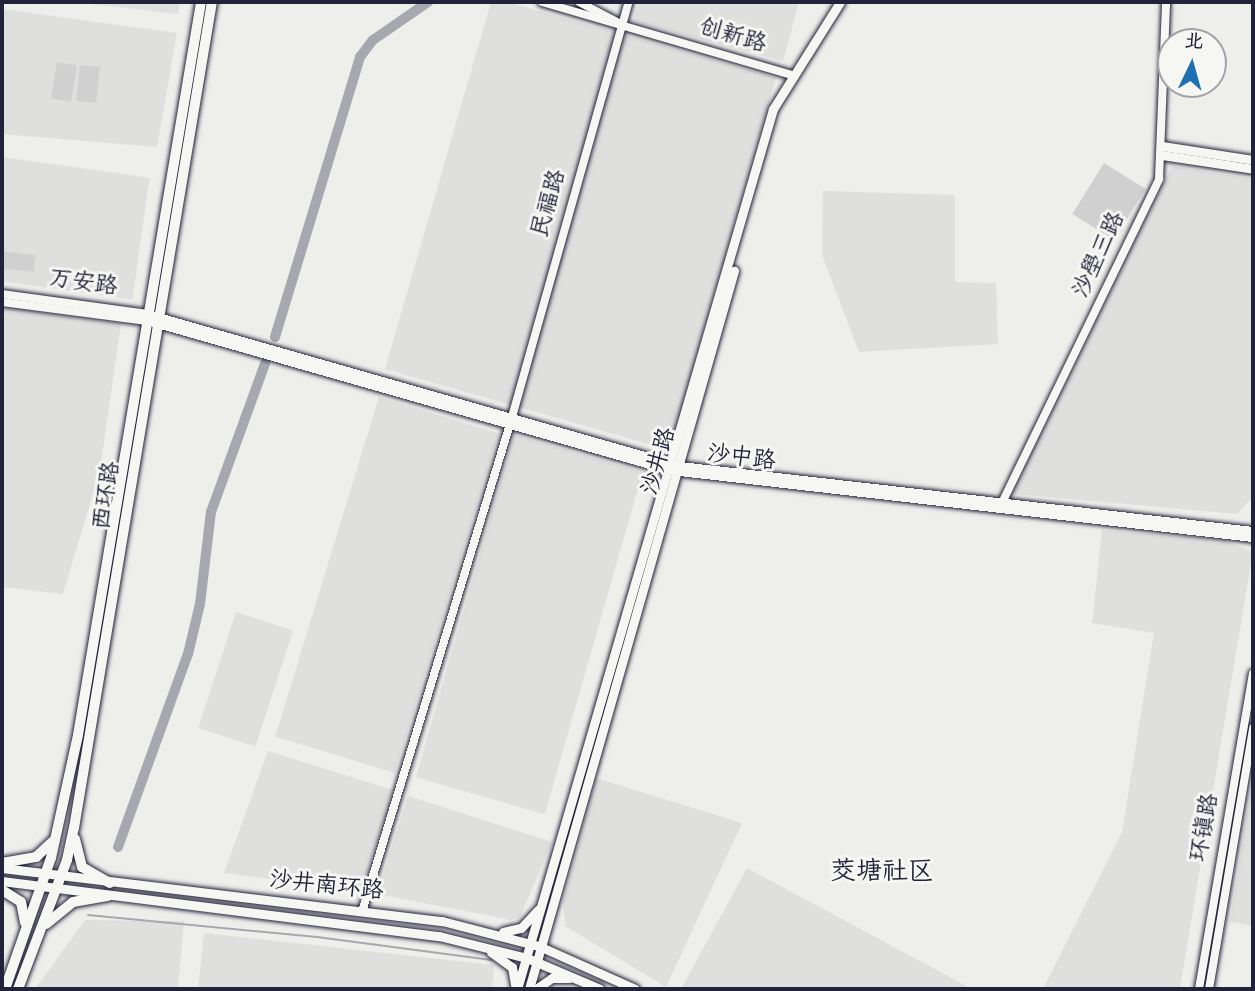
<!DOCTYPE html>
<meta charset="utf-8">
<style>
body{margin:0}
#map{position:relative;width:1255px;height:991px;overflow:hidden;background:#eeeeeb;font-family:Dekko,"LXGW WenKai TC",sans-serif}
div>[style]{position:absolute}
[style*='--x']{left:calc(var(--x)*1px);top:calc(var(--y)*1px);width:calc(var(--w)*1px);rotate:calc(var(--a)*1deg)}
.built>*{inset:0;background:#dfdfde;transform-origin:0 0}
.green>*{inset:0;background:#d0d0d1;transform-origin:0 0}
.stream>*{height:2px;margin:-1px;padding:0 1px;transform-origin:1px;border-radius:1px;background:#a7a7af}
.river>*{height:10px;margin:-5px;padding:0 5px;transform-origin:5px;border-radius:5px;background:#a7a7af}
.roads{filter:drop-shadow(0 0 2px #22223b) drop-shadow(0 0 2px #22223b)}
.tertiary>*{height:8px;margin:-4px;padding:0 4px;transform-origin:4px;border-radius:4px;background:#f6f6f2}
.secondary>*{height:9px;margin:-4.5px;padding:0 4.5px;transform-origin:4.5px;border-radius:4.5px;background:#f6f6f2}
.primary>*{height:10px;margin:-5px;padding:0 5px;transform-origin:5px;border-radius:5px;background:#f6f6f2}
span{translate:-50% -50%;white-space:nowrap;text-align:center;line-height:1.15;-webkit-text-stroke:6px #f6f6f2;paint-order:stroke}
.street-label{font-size:23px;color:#22223b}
.quarter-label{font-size:26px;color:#22223b}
.frame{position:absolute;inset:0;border:4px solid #22223b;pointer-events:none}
.north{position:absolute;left:1157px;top:28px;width:70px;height:70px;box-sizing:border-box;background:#f6f6f2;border:2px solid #a1a1a9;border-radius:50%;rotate:5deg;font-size:19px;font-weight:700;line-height:28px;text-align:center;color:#22223b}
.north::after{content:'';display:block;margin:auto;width:24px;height:32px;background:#1f6fb2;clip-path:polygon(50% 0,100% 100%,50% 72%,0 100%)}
</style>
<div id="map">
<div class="built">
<div style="clip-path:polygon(74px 2px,180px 2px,178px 14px)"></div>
<div style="clip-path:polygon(491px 2px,507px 2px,776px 78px,669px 450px,385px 369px)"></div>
<div style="clip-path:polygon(639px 2px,799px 2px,783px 61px,633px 21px)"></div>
<div style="clip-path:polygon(2px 9px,177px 33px,157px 147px,2px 134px)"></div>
<div style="left:2px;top:157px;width:149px;height:123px;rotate:8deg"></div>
<div style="clip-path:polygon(1172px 166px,1253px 179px,1253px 497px,1237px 514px,1012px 494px)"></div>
<div style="clip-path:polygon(823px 191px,955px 195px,955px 282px,996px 283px,998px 344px,859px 352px,822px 255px)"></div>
<div style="clip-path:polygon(2px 307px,121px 324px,100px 470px,63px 594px,2px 587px)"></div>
<div style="left:379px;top:397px;width:125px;height:355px;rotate:17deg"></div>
<div style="left:514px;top:435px;width:134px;height:356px;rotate:16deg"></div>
<div style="clip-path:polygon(1102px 530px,1223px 540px,1253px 552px,1180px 989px,1043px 989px,1122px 832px,1154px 633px,1092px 623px)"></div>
<div style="left:236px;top:612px;width:60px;height:122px;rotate:18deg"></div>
<div style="clip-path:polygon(268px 751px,393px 790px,361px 891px,224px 873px)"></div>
<div style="clip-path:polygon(1253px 775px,1253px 926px,1230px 922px)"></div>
<div style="clip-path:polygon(596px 778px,742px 823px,666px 987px,565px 926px,563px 902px)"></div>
<div style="clip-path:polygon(408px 796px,552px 842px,520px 917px,511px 920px,377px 894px)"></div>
<div style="clip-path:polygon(747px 868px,972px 989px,681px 989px)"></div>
<div style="clip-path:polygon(85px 920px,184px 921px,178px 989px,35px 989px)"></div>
<div style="clip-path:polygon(204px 933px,494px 965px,492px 989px,198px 989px)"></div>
</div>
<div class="green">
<div style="left:57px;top:62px;width:20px;height:37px;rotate:9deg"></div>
<div style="left:80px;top:65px;width:20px;height:36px;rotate:6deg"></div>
<div style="left:1104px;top:163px;width:49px;height:60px;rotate:32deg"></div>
<div style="left:2px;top:251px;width:34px;height:17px;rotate:7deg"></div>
</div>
<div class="stream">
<div style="--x:88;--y:915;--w:230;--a:5.5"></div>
<div style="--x:317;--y:937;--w:176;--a:7.5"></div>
</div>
<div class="river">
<div style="--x:275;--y:337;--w:293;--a:-73.1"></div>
<div style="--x:360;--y:57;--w:21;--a:-53"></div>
<div style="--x:373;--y:40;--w:67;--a:-34.6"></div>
<div style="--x:118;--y:847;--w:205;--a:-70.1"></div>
<div style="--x:188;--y:654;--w:51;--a:-76.5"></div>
<div style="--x:200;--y:604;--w:93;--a:-83.2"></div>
<div style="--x:211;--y:512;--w:158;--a:-70"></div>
</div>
<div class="roads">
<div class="tertiary">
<div style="--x:542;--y:2;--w:259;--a:16.3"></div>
<div style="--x:579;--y:2;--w:43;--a:27.8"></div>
<div style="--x:2;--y:294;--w:147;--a:7.8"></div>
<div style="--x:148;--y:314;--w:553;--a:15.95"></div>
<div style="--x:680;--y:466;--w:577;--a:6.47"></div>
<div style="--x:2;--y:302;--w:146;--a:7.5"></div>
<div style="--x:147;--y:321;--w:545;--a:15.97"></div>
<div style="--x:671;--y:471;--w:586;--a:6.57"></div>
<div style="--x:1001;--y:505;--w:362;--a:-64.1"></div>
<div style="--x:1159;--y:179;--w:177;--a:-87.7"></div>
<div style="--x:362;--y:912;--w:510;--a:-73.13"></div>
<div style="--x:510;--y:424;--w:438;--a:-74.3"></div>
<div style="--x:1199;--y:989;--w:320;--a:-80.3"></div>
<div style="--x:1209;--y:989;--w:265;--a:-80.4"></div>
</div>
<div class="secondary">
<div style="--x:1162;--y:146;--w:92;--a:8.7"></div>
<div style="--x:1162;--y:155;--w:92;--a:8.7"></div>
<div style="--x:2;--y:868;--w:443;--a:6.9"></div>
<div style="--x:442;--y:921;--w:100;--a:14.5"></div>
<div style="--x:539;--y:946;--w:105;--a:24.1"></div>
<div style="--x:2;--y:881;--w:440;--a:7.2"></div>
<div style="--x:439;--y:936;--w:91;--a:14"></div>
<div style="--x:527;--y:958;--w:79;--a:23"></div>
<div style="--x:503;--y:932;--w:18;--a:-13"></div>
<div style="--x:521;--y:928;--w:26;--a:-47"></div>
<div style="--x:491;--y:952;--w:26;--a:36"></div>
<div style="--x:512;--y:967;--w:22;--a:80"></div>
<div style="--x:517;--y:989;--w:916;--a:-73.78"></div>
<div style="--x:773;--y:109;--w:126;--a:-57.9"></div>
<div style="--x:529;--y:989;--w:747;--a:-74.07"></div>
<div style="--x:536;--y:989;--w:19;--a:-35"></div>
<div style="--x:552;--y:978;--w:17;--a:0"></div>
</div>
<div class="primary">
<div style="--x:75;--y:839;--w:29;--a:76"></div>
<div style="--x:82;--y:867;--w:32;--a:30"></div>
<div style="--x:2;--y:863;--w:35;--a:-10"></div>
<div style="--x:36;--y:857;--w:23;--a:-43"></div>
<div style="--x:2;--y:890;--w:22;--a:32"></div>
<div style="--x:21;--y:902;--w:21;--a:79"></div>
<div style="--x:46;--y:924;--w:35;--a:-39"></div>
<div style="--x:73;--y:902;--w:36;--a:-10"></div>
<div style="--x:5;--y:989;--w:139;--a:-70.7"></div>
<div style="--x:51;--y:858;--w:126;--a:-77.6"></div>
<div style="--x:78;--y:735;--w:743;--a:-80.47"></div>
<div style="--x:18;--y:989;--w:138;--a:-69.2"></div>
<div style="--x:67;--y:860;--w:33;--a:-78"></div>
<div style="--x:74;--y:828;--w:837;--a:-80.52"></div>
</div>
</div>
<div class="street-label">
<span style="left:732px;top:38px;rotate:16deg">创新路</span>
<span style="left:551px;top:204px;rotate:-74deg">民福路</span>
<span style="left:1101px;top:256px;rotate:-65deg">沙壆三路</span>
<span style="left:83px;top:285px;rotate:8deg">万安路</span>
<span style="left:741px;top:460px;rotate:7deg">沙中路</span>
<span style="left:661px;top:462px;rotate:-74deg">沙井路</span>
<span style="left:109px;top:496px;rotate:-81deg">西环路</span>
<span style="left:1207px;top:828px;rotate:-80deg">环镇路</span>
<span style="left:326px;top:888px;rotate:6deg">沙井南环路</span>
</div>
<div class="quarter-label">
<span style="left:882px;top:874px">茭塘社区</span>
</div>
<div class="frame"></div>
<div class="north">北</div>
</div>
